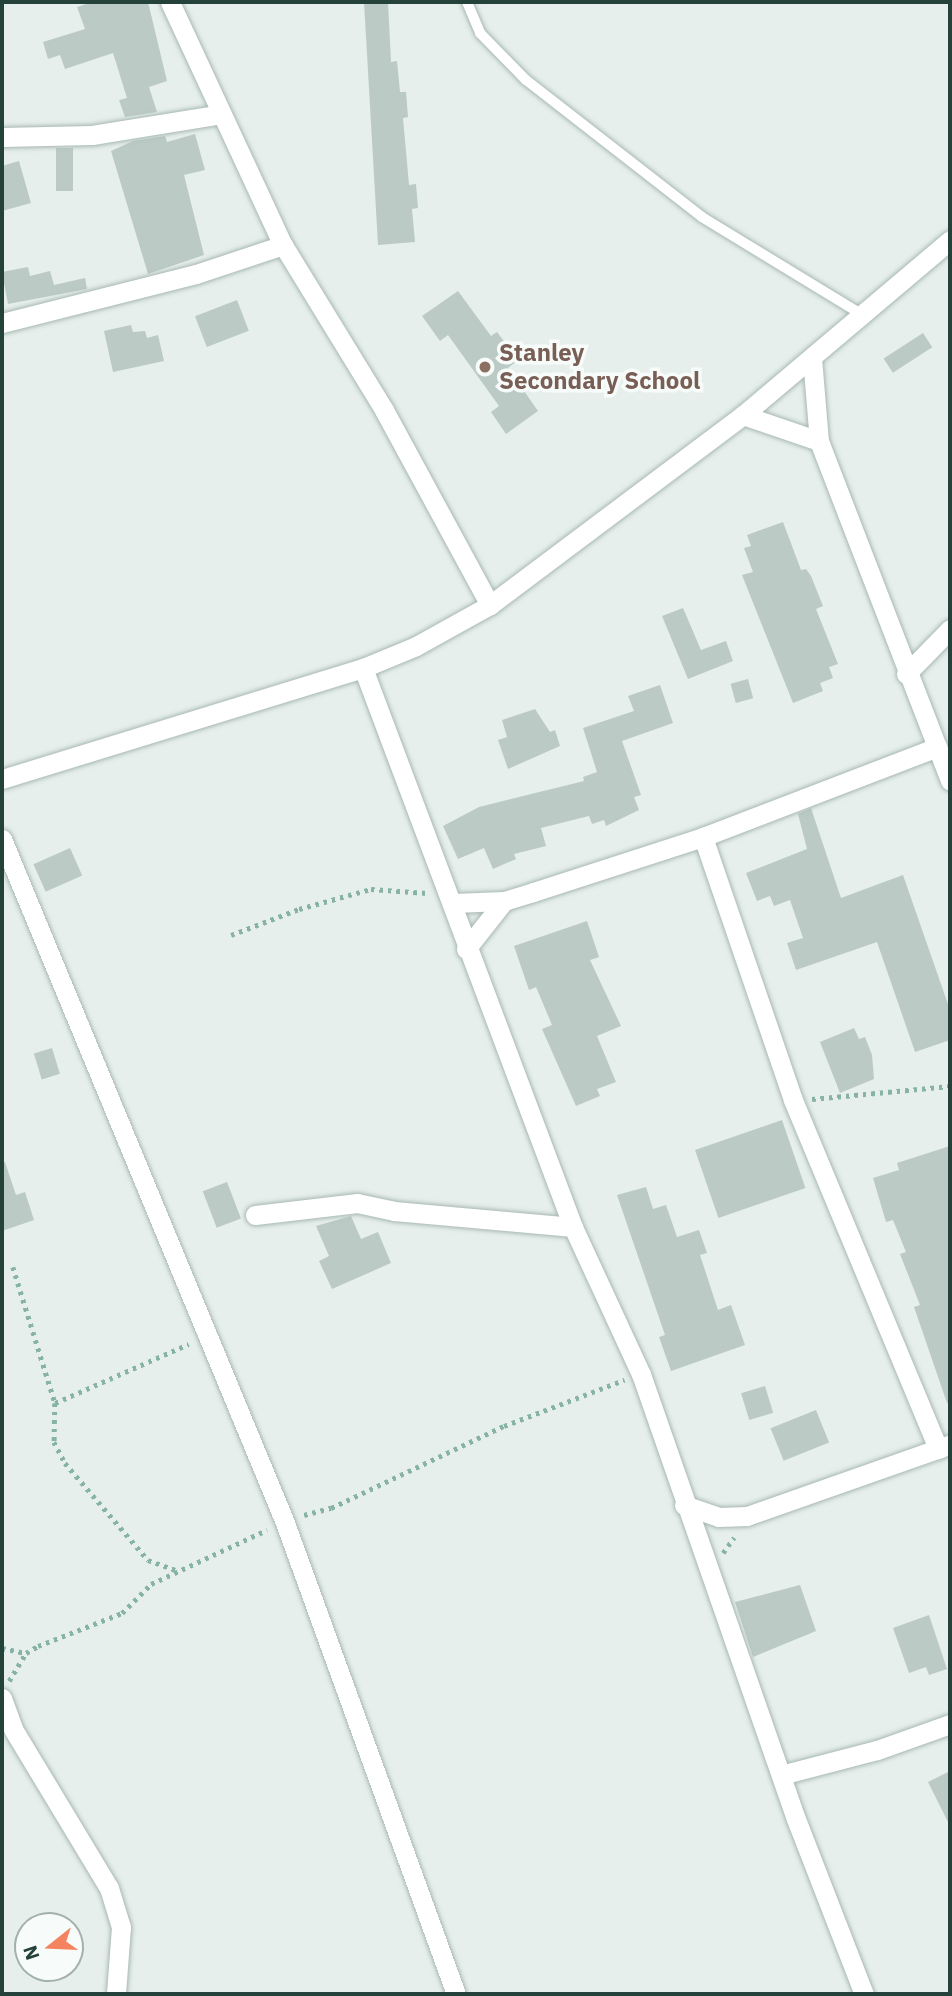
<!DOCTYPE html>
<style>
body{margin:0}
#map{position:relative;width:952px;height:1996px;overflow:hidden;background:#e6efeb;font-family:"IBM Plex Sans",sans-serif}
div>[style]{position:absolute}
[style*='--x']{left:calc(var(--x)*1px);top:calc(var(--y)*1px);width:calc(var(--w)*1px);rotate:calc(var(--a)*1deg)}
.building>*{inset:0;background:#bbcac4;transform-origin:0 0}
.path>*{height:4.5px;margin-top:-2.25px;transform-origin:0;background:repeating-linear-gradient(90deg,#86b3a5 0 3.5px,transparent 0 8.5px)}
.roads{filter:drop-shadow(0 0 2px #a8b8b2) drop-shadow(0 0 2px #a8b8b2)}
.lane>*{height:10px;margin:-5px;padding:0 5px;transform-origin:5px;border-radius:5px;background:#fff}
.street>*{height:19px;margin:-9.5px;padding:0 9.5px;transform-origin:9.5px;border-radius:9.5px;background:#fff}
.dots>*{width:19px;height:19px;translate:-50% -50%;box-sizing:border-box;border:4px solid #f7fbf9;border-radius:50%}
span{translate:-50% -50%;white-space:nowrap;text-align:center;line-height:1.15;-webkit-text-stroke:7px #f7fbf9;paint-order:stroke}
.education-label{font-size:24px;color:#785e54;font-weight:700}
.left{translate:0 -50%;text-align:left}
.frame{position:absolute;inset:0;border:4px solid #24423a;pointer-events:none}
.north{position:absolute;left:14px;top:1912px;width:70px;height:70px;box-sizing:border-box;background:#f7fbf9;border:2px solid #a3b1ad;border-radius:50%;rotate:252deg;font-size:19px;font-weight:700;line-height:28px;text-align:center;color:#24423a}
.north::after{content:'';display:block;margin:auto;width:24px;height:32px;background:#f4845f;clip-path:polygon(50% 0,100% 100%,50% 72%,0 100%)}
</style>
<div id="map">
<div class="building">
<div style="clip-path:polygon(93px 2px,148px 2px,167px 81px,149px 87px,157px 112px,125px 117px,119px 100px,127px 98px,113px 53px,65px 69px,60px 55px,48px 59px,43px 42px,85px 29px,77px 7px)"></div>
<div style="clip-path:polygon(364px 2px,388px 2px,391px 62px,397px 61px,400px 92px,406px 92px,408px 117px,403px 118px,409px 185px,416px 184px,418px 208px,412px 209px,415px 242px,378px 245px)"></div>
<div style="clip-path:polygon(195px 134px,205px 170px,184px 175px,204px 255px,148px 274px,111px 151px,133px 141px,165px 136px,167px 142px)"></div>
<div style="left:56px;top:148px;width:17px;height:43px"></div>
<div style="clip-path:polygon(19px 161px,31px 203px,2px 211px,2px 166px)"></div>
<div style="clip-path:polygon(28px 267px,30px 276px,50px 271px,54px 285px,85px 278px,87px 289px,8px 304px,2px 272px)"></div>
<div style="clip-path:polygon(458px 291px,491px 336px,497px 332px,518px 360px,508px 368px,538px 411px,506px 434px,491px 412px,499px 406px,448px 335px,440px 341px,422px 316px)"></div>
<div style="left:237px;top:300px;width:33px;height:45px;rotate:69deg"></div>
<div style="clip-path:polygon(131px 325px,133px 332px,145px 331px,147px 338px,158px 335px,164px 361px,113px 372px,104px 331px)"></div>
<div style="left:923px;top:333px;width:17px;height:47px;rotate:57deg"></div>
<div style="clip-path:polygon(783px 522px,801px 570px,806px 569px,811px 576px,823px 606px,816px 609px,838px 664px,829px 667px,833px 678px,820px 683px,823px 691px,793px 703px,742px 575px,753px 572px,744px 548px,751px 546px,747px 535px)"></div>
<div style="clip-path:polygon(683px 608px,701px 650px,726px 641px,733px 661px,688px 679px,662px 616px)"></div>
<div style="left:748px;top:679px;width:20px;height:18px;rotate:75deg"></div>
<div style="clip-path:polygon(660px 685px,673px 723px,622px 741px,641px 795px,634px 797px,639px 810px,606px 826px,604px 820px,592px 824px,589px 816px,541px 828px,546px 846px,514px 854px,516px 859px,493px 869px,484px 848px,458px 859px,443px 826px,479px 807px,584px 781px,583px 777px,597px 772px,583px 728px,634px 711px,628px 696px)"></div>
<div style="clip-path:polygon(535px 709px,550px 732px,555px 730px,560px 746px,508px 769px,498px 740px,507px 737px,502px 720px)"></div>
<div style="clip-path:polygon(811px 808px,841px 898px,903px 875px,950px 1010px,950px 1040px,915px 1052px,877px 942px,796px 970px,787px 943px,803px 938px,790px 900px,774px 906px,770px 896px,757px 901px,746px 873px,807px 849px,798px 814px)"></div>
<div style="left:70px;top:848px;width:30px;height:40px;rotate:66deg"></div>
<div style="clip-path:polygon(587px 921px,599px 957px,590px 960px,621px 1026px,597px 1036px,616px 1082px,597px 1089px,600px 1096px,576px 1106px,542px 1029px,552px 1025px,536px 987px,529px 990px,514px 946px)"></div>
<div style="clip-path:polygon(854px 1028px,859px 1039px,865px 1037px,872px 1055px,874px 1079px,840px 1093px,820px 1042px)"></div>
<div style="left:52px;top:1048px;width:27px;height:19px;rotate:73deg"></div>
<div style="left:782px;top:1120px;width:72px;height:92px;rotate:71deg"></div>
<div style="clip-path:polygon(950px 1146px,950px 1402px,947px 1403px,914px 1307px,920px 1305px,900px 1254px,906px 1252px,893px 1220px,886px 1222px,873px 1178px,899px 1170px,897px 1163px)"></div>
<div style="clip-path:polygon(5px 1162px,16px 1195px,25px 1192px,34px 1220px,2px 1231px,2px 1163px)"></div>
<div style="left:227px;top:1182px;width:39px;height:26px;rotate:69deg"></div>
<div style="clip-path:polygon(646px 1187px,653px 1209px,666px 1205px,677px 1237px,699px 1230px,707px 1253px,700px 1255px,718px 1310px,731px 1305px,745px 1345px,671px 1371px,659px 1337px,665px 1335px,617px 1195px)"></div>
<div style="clip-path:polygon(351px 1216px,361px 1239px,378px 1232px,391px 1263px,332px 1289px,319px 1261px,329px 1256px,316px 1226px)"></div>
<div style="left:765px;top:1386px;width:28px;height:25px;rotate:73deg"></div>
<div style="left:816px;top:1410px;width:35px;height:49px;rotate:68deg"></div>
<div style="clip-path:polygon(800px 1585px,816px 1631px,753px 1657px,735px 1602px)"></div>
<div style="clip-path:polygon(929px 1615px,947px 1669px,929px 1675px,926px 1667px,909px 1673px,893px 1628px)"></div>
<div style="clip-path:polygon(950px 1771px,950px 1826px,928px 1782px)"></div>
</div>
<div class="path">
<div style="--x:231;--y:935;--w:73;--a:-20.9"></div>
<div style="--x:299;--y:909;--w:75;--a:-15.5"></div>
<div style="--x:371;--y:889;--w:56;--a:4.1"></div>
<div style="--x:812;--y:1099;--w:139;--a:-5.4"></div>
<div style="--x:13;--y:1267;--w:142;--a:72.8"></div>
<div style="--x:55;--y:1403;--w:39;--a:91"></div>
<div style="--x:54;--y:1442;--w:24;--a:62"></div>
<div style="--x:65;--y:1463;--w:128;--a:49.4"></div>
<div style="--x:148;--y:1560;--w:29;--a:20"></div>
<div style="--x:55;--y:1403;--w:146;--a:-23.8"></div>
<div style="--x:304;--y:1515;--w:28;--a:-15"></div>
<div style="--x:331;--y:1508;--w:191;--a:-25.4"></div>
<div style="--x:504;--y:1426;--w:129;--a:-21"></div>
<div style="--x:723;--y:1553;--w:19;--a:-55"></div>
<div style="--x:2;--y:1648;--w:25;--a:12"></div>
<div style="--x:9;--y:1681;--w:33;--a:-59"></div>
<div style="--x:26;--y:1653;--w:14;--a:-30"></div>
<div style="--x:38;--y:1646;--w:90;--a:-21.4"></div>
<div style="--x:122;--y:1613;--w:41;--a:-45"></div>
<div style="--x:151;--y:1584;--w:128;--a:-25"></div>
</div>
<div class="roads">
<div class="lane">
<div style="--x:467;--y:2;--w:34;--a:67"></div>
<div style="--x:480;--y:33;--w:66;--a:45.6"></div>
<div style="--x:526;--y:80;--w:223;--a:37.9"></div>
<div style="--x:702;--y:217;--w:190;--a:31.4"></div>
</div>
<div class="street">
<div style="--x:170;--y:2;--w:268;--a:65.1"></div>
<div style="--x:283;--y:245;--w:193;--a:58.5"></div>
<div style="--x:384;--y:410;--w:222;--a:61.5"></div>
<div style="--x:2;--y:137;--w:90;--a:-1.3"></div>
<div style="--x:92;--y:135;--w:131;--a:-9.2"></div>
<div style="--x:2;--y:323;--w:200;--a:-14.2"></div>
<div style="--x:196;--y:274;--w:92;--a:-18.4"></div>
<div style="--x:812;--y:358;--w:83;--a:85.2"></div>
<div style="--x:819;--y:441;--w:364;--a:68.9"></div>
<div style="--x:743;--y:415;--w:80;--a:18.9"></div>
<div style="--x:363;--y:668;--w:597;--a:69.41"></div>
<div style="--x:573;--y:1227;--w:162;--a:65.2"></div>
<div style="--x:641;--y:1374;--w:471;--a:70.8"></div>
<div style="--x:796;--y:1819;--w:188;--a:68.8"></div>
<div style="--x:906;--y:674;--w:63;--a:-45.6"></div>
<div style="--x:2;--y:779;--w:378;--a:-17.1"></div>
<div style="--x:363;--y:668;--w:57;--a:-22.5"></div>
<div style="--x:416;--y:646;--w:85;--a:-29"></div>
<div style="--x:490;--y:605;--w:316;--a:-36.9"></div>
<div style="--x:743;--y:415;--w:271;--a:-40.2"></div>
<div style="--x:703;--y:837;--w:278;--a:71.1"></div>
<div style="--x:793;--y:1100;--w:378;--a:67.4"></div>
<div style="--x:2;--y:839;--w:737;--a:67.51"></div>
<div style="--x:284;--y:1520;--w:504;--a:70.06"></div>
<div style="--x:453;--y:903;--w:51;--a:-2.2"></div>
<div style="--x:504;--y:901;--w:30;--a:-17"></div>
<div style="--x:533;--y:892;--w:179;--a:-17.9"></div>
<div style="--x:703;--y:837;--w:251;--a:-21"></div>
<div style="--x:466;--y:949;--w:61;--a:-51.6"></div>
<div style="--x:255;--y:1215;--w:103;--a:-6.7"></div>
<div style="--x:357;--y:1203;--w:38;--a:12"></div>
<div style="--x:394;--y:1211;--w:180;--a:5.1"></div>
<div style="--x:684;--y:1505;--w:37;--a:19"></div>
<div style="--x:719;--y:1517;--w:28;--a:-2"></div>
<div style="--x:747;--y:1516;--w:214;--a:-19.4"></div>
<div style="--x:2;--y:1698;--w:33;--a:70"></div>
<div style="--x:13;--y:1729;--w:186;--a:58.9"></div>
<div style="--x:109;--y:1888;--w:41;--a:72.9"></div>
<div style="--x:121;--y:1927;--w:67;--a:94.3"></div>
<div style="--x:781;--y:1775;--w:99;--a:-14.6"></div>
<div style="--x:877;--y:1750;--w:77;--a:-19.6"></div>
</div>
</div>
<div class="dots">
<div style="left:485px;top:367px;background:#8d6e63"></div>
</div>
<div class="education-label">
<span class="left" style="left:499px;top:367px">Stanley<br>Secondary School</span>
</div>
<div class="frame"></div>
<div class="north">N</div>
</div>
